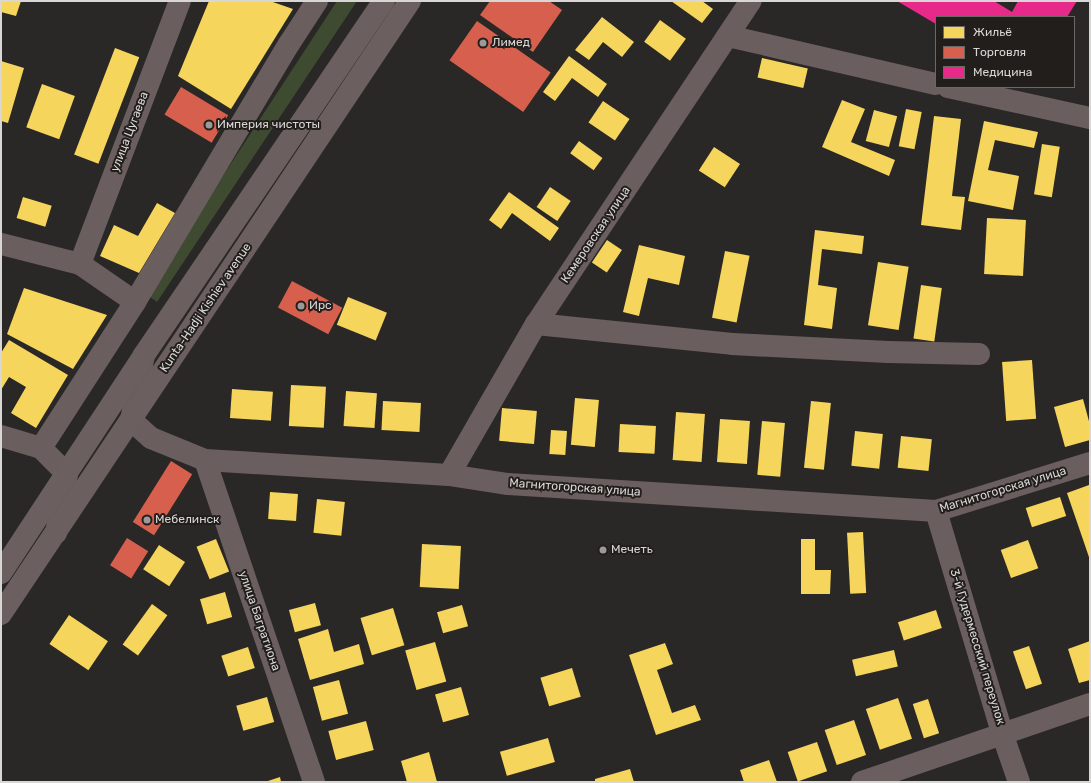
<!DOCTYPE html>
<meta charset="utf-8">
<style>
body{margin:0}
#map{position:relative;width:1091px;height:783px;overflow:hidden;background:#2a2826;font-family:Rubik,sans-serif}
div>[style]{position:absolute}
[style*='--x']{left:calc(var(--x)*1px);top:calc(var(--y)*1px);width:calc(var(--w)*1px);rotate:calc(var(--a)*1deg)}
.green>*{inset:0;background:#3f4b30}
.homes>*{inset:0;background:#f6d55c;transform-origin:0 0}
.shops>*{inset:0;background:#d6604d;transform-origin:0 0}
.health>*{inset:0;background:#e7298a}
.minor>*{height:22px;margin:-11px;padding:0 11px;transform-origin:11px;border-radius:11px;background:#6b5e5f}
.primary>*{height:22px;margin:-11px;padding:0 11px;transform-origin:11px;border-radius:11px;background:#6c5f5f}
.dots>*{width:11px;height:11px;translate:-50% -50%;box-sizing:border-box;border:2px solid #221e1c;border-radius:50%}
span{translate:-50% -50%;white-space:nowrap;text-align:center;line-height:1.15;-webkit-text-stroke:4px #221e1c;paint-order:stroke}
.poi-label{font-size:12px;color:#d9d7d5}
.left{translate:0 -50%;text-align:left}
.street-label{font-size:12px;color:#d9d7d5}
.frame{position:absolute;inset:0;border:2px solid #d9d7d5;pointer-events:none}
.legend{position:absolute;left:935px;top:16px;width:140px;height:72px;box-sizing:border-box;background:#221e1c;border:1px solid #6b6866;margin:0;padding:5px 7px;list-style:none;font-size:12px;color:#d9d7d5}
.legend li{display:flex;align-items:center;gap:8px;height:20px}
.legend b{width:20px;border:1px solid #6b6866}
</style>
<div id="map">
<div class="green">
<div style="clip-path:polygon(337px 1px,357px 1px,157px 302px,146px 294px)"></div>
</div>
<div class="homes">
<div style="clip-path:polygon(1px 1px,21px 1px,16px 16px,1px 12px)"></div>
<div style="clip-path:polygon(209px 1px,270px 1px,293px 9px,231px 109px,178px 76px)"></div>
<div style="clip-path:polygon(671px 1px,702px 1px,713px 9px,702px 23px)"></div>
<div style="clip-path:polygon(602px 17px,634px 42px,622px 57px,603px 42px,589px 60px,575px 50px)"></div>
<div style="left:660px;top:20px;width:32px;height:27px;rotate:36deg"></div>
<div style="left:115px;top:48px;width:26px;height:114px;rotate:21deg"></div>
<div style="clip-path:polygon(569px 56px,607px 84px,598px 97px,572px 78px,555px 101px,543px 92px)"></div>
<div style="left:762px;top:58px;width:47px;height:20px;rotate:13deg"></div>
<div style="clip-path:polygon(1px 61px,24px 68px,8px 123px,1px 121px)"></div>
<div style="left:42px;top:84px;width:35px;height:46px;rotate:20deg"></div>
<div style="clip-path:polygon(842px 100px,865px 109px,851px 142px,895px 160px,889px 176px,822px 147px)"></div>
<div style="left:603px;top:101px;width:32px;height:26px;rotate:34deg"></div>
<div style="left:906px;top:109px;width:16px;height:38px;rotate:11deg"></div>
<div style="left:874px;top:110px;width:24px;height:32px;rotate:15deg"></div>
<div style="clip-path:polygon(934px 116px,961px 119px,952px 196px,965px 197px,961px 230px,921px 225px)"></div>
<div style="clip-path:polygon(984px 121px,1038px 132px,1034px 148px,995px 140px,988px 170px,1019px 176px,1013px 210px,968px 201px)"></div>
<div style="left:579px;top:141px;width:29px;height:15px;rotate:36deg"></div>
<div style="left:1042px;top:144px;width:18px;height:51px;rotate:9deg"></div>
<div style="left:714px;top:147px;width:31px;height:28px;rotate:33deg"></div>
<div style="left:550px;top:187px;width:25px;height:24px;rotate:34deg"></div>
<div style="clip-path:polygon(509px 192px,559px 228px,550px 241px,512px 213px,501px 229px,489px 220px)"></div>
<div style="left:23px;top:197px;width:30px;height:22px;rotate:17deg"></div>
<div style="clip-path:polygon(157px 203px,175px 213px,139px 273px,100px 256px,114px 225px,138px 236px)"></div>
<div style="left:987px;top:218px;width:39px;height:56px;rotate:3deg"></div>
<div style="clip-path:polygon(815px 230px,864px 236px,862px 254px,822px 249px,818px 285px,837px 288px,832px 329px,804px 325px)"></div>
<div style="left:607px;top:240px;width:18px;height:27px;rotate:34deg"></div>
<div style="clip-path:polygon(639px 245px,685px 256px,679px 285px,648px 278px,639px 316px,623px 312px)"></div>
<div style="left:725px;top:251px;width:25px;height:68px;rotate:11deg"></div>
<div style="left:878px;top:262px;width:31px;height:64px;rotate:9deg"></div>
<div style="left:921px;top:285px;width:21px;height:54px;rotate:8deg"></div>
<div style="clip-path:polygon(24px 288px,107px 315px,73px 369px,7px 334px)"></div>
<div style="left:348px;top:297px;width:42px;height:30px;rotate:22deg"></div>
<div style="clip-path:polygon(9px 340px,68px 375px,36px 428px,11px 413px,26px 387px,9px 377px,1px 390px,1px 353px)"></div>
<div style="left:1032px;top:360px;width:59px;height:30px;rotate:86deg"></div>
<div style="left:291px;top:385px;width:35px;height:41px;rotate:3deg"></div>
<div style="left:232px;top:389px;width:41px;height:29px;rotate:4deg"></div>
<div style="left:346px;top:391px;width:31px;height:35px;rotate:4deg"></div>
<div style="left:575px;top:398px;width:24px;height:47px;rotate:5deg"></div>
<div style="clip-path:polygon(1083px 399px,1090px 425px,1090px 440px,1065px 447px,1054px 407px)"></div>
<div style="left:383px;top:401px;width:38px;height:29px;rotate:3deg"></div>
<div style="left:811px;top:401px;width:20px;height:67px;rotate:6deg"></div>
<div style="left:502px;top:408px;width:35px;height:33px;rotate:5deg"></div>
<div style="left:676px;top:412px;width:29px;height:48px;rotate:4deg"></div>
<div style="left:720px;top:419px;width:30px;height:43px;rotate:4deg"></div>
<div style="left:762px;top:421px;width:23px;height:54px;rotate:5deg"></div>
<div style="left:620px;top:424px;width:36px;height:28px;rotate:3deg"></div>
<div style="left:551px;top:430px;width:16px;height:24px;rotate:4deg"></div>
<div style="left:855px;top:431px;width:28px;height:35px;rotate:6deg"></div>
<div style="left:901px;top:436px;width:31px;height:32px;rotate:6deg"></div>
<div style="clip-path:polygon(1089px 485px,1090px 487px,1090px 560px,1067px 493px)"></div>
<div style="left:270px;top:492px;width:28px;height:27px;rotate:4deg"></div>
<div style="left:1060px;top:497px;width:20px;height:36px;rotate:72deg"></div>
<div style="left:317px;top:499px;width:28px;height:34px;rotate:6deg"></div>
<div style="left:863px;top:532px;width:61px;height:16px;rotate:87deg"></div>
<div style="left:216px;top:539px;width:35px;height:21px;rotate:68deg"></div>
<div style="clip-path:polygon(801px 539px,815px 539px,815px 570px,831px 570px,830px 594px,801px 594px)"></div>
<div style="left:1028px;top:540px;width:30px;height:29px;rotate:70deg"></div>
<div style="left:422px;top:544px;width:39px;height:43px;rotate:3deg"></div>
<div style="left:159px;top:545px;width:31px;height:29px;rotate:33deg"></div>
<div style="left:225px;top:592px;width:26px;height:26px;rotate:74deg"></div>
<div style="left:315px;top:603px;width:23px;height:27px;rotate:75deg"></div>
<div style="left:152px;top:604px;width:19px;height:50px;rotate:36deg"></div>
<div style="left:462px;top:605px;width:22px;height:26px;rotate:74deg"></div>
<div style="left:393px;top:608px;width:39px;height:34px;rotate:73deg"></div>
<div style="left:936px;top:610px;width:19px;height:40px;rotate:72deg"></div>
<div style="left:69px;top:615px;width:47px;height:35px;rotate:34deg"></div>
<div style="clip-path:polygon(328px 629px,334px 652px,359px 644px,364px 664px,310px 680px,298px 639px)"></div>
<div style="clip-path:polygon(1090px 641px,1090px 680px,1079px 683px,1068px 649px)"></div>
<div style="left:435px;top:642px;width:41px;height:31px;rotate:74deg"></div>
<div style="clip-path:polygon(665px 643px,673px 664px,657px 670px,672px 713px,695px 705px,701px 720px,656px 735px,629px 655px)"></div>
<div style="left:1029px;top:646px;width:40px;height:17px;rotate:71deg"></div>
<div style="left:248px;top:647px;width:22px;height:28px;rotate:72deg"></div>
<div style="left:894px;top:650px;width:17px;height:43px;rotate:77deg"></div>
<div style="left:572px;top:668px;width:30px;height:33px;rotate:73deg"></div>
<div style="left:339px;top:680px;width:35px;height:27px;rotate:75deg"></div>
<div style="left:461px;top:687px;width:29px;height:27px;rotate:74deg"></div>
<div style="left:267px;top:697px;width:26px;height:32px;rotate:74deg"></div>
<div style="left:898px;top:698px;width:43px;height:34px;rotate:71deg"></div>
<div style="left:928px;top:699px;width:36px;height:16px;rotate:72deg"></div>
<div style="left:854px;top:720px;width:37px;height:31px;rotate:71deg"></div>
<div style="left:366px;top:721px;width:30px;height:39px;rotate:75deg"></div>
<div style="left:548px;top:738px;width:25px;height:50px;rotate:74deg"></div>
<div style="left:817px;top:742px;width:31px;height:31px;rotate:71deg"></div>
<div style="clip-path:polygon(429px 752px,437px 782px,407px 782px,401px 761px)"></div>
<div style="clip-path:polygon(769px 760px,777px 782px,744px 782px,740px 770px)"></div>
<div style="clip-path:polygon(630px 769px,634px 782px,595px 782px,595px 779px)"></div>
<div style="clip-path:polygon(280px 777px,281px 782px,265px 782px)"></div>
</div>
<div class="shops">
<div style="clip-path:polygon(490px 1px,549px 1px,562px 10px,533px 52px,480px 15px)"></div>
<div style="left:477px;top:21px;width:90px;height:48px;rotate:35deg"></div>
<div style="left:181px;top:87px;width:55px;height:32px;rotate:31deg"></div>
<div style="left:292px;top:281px;width:57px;height:30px;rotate:28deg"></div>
<div style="left:171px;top:461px;width:25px;height:72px;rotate:32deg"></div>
<div style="left:127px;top:538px;width:25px;height:32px;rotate:32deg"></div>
</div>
<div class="health">
<div style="clip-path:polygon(897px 1px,994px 1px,1012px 12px,1018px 1px,1077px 1px,1067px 17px,936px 17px,936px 24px)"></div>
</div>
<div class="minor">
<div style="--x:728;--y:36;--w:213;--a:13"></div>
<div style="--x:948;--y:87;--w:145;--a:12.3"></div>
<div style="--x:1;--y:244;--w:81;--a:14.2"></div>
<div style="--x:80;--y:264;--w:67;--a:34.6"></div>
<div style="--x:80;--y:264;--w:281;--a:-69.2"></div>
<div style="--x:536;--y:324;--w:197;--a:5.8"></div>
<div style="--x:732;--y:344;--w:156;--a:2.9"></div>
<div style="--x:888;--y:352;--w:91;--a:1.3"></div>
<div style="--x:144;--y:355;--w:66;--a:101.3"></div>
<div style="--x:131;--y:420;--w:27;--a:42"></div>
<div style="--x:151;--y:438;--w:58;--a:22.2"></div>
<div style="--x:205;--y:460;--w:244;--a:3.5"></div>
<div style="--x:449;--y:475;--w:60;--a:8.7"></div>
<div style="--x:508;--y:484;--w:429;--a:3.6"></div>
<div style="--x:936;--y:511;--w:161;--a:-17.3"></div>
<div style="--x:1;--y:436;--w:42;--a:16.7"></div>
<div style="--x:41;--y:448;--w:37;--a:45"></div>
<div style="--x:67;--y:474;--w:60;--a:100.6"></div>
<div style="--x:41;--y:448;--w:174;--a:-57.2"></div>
<div style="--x:135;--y:302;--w:300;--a:-59.2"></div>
<div style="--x:289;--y:44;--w:51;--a:-56.9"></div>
<div style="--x:205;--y:460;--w:340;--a:71.3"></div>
<div style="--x:449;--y:475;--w:174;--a:-60.1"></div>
<div style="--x:536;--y:324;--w:388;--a:-56.4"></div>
<div style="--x:936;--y:511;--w:232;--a:73.4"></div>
<div style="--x:1002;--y:733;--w:52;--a:70.9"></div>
<div style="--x:862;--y:782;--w:241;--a:-18.9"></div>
</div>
<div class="primary">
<div style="--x:1;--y:573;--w:261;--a:-56.7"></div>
<div style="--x:144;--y:355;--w:428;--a:-55.9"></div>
<div style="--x:1;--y:614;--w:737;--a:-56.29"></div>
</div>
<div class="dots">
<div style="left:483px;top:43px;background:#9c9a98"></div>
<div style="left:209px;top:125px;background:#9c9a98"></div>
<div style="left:301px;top:306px;background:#9c9a98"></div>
<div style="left:147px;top:520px;background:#9c9a98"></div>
<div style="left:603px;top:550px;background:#9c9a98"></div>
</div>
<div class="poi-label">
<span class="left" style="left:492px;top:43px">Лимед</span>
<span class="left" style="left:217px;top:125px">Империя чистоты</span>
<span class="left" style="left:309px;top:306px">Ирс</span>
<span class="left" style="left:155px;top:520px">Мебелинск</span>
<span class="left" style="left:611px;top:550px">Мечеть</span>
</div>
<div class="street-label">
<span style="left:130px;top:132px;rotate:-69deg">улица Цугаева</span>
<span style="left:596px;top:235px;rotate:-56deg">Кемеровская улица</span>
<span style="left:206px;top:308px;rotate:-56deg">Kunta-Hadji Kishiev avenue</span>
<span style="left:575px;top:488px;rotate:4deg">Магнитогорская улица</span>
<span style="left:1003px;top:490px;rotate:-17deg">Магнитогорская улица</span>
<span style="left:259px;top:621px;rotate:71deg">улица Багратиона</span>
<span style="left:977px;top:647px;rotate:73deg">3-й Гудермесский переулок</span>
</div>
<div class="frame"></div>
<ul class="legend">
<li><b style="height:11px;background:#f6d55c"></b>Жильё</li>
<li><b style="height:11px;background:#d6604d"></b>Торговля</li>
<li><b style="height:11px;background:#e7298a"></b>Медицина</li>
</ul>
</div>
